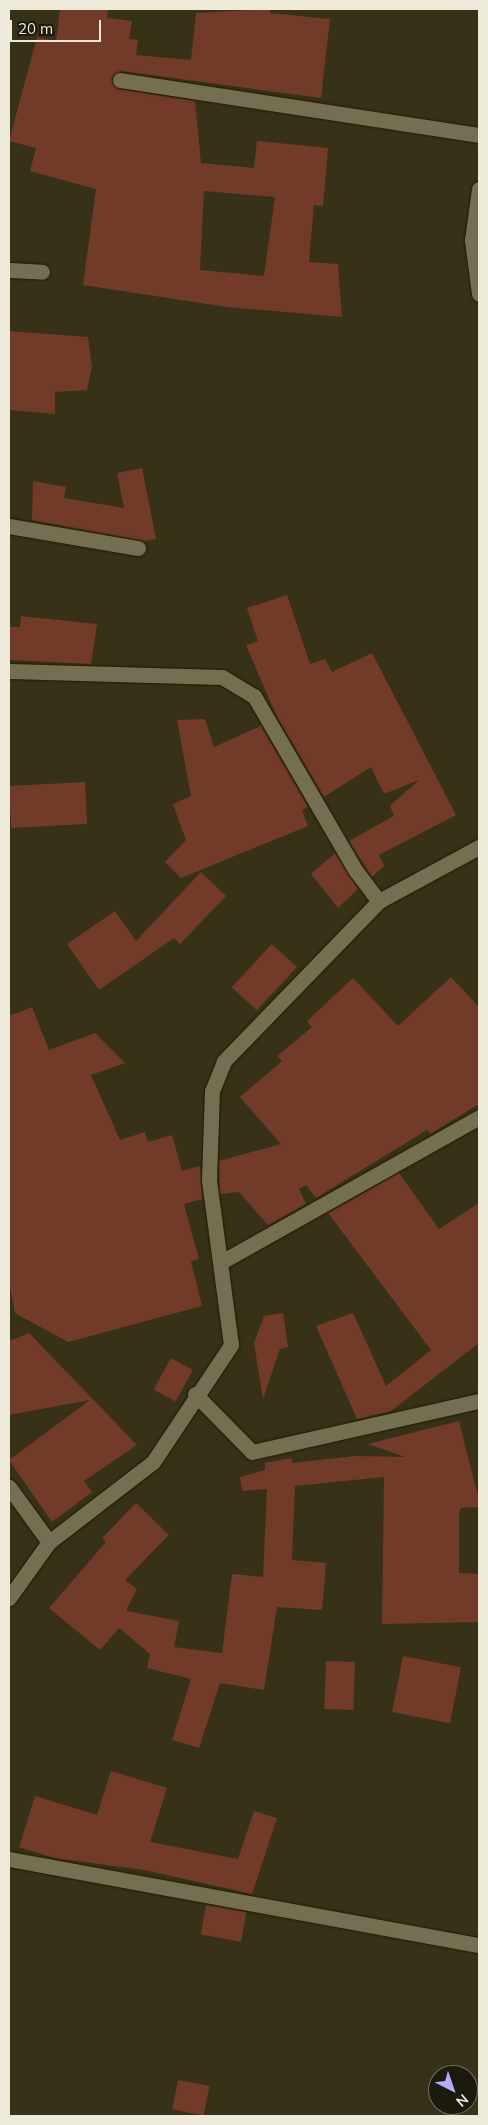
<!DOCTYPE html>
<style>
body{margin:0}
#map{position:relative;width:488px;height:2125px;overflow:hidden;background:#373217;font-family:Mulish,sans-serif}
div>[style]{position:absolute}
[style*='--x']{left:calc(var(--x)*1px);top:calc(var(--y)*1px);width:calc(var(--w)*1px);rotate:calc(var(--a)*1deg)}
.building>*{inset:0;background:#713a29;transform-origin:0 0}
.roads{filter:drop-shadow(0 0 1px #1f1901) drop-shadow(0 0 1px #1f1901)}
.minor>*{height:15px;margin:-7.5px;padding:0 7.5px;transform-origin:7.5px;border-radius:7.5px;background:#756f52}
span{translate:-50% -50%;white-space:nowrap;text-align:center;line-height:1.15;-webkit-text-stroke:4px #1c1a0e;paint-order:stroke}
.frame{position:absolute;inset:0;border:10px solid #edeada;pointer-events:none}
.north{position:absolute;left:428px;top:2065px;width:50px;height:50px;box-sizing:border-box;background:#1c1a0e;border:1px solid #706d60;border-radius:50%;rotate:139deg;font-size:14px;font-weight:700;line-height:20px;text-align:center;color:#edeada}
.north::after{content:'';display:block;margin:auto;width:18px;height:22px;background:#b5acf8;clip-path:polygon(50% 0,100% 100%,50% 72%,0 100%)}
.scale{position:absolute;left:10px;top:20px;width:91px;height:22px;box-sizing:border-box;border:2px solid #edeada;border-top:0;padding-left:6px;font-size:15px;line-height:18px;white-space:nowrap;color:#edeada;-webkit-text-stroke:4px #1c1a0e;paint-order:stroke}
</style>
<div id="map">
<div class="building">
<div style="clip-path:polygon(evenodd,60px 9px,108px 9px,107px 18px,132px 21px,129px 39px,138px 40px,136px 55px,191px 60px,196px 13px,270px 9px,270px 13px,330px 19px,321px 98px,121px 71px,111px 79px,119px 89px,195px 101px,201px 163px,254px 168px,257px 141px,328px 148px,323px 206px,314px 205px,309px 262px,338px 264px,342px 317px,227px 307px,83px 285px,96px 189px,30px 171px,36px 148px,9px 141px,37px 37px,56px 41px,60px 9px,204px 191px,275px 197px,264px 276px,200px 270px,204px 191px)"></div>
<div style="clip-path:polygon(9px 331px,88px 337px,92px 367px,87px 390px,55px 392px,55px 414px,9px 410px)"></div>
<div style="clip-path:polygon(142px 468px,156px 539px,144px 541px,32px 520px,33px 481px,66px 487px,64px 498px,124px 508px,117px 473px)"></div>
<div style="clip-path:polygon(287px 595px,310px 664px,325px 659px,332px 672px,372px 653px,456px 815px,379px 855px,384px 866px,372px 877px,349px 841px,394px 816px,390px 806px,419px 780px,384px 794px,371px 767px,324px 797px,276px 715px,246px 645px,258px 641px,247px 608px)"></div>
<div style="clip-path:polygon(21px 616px,97px 624px,91px 664px,9px 660px,9px 627px,20px 627px)"></div>
<div style="clip-path:polygon(205px 719px,214px 747px,261px 726px,308px 807px,302px 810px,308px 826px,181px 878px,165px 862px,186px 840px,173px 804px,191px 796px,177px 720px)"></div>
<div style="left:85px;top:782px;width:42px;height:76px;rotate:87deg"></div>
<div style="clip-path:polygon(335px 853px,358px 889px,338px 908px,311px 874px)"></div>
<div style="clip-path:polygon(201px 872px,226px 896px,180px 944px,174px 938px,99px 990px,67px 944px,115px 911px,136px 941px)"></div>
<div style="left:272px;top:944px;width:34px;height:59px;rotate:43deg"></div>
<div style="clip-path:polygon(451px 977px,479px 1007px,479px 1104px,430px 1134px,427px 1130px,316px 1198px,306px 1185px,299px 1189px,306px 1204px,268px 1225px,239px 1192px,220px 1194px,219px 1161px,281px 1144px,240px 1097px,282px 1061px,277px 1056px,312px 1027px,307px 1021px,353px 978px,398px 1026px)"></div>
<div style="clip-path:polygon(32px 1007px,49px 1050px,95px 1033px,125px 1063px,91px 1075px,120px 1140px,145px 1132px,148px 1142px,172px 1135px,182px 1171px,200px 1166px,202px 1199px,184px 1204px,199px 1259px,191px 1261px,202px 1306px,68px 1342px,15px 1313px,9px 1282px,9px 1016px)"></div>
<div style="clip-path:polygon(399px 1173px,439px 1229px,479px 1203px,479px 1343px,391px 1411px,357px 1419px,316px 1326px,353px 1313px,386px 1386px,431px 1350px,328px 1213px)"></div>
<div style="clip-path:polygon(283px 1313px,288px 1347px,280px 1349px,263px 1399px,254px 1343px,264px 1316px)"></div>
<div style="clip-path:polygon(29px 1333px,137px 1445px,84px 1481px,92px 1492px,52px 1522px,9px 1460px,90px 1400px,9px 1415px,9px 1341px)"></div>
<div style="left:171px;top:1358px;width:25px;height:36px;rotate:29deg"></div>
<div style="clip-path:polygon(459px 1421px,479px 1500px,479px 1507px,461px 1508px,459px 1512px,459px 1573px,479px 1574px,479px 1622px,382px 1624px,384px 1477px,295px 1486px,292px 1560px,326px 1563px,322px 1610px,277px 1607px,264px 1690px,220px 1683px,199px 1748px,172px 1740px,191px 1679px,147px 1668px,150px 1654px,119px 1628px,100px 1650px,49px 1608px,106px 1542px,102px 1538px,136px 1503px,169px 1535px,125px 1580px,137px 1589px,126px 1611px,179px 1621px,174px 1647px,222px 1653px,232px 1574px,263px 1577px,267px 1489px,242px 1491px,240px 1477px,265px 1470px,265px 1463px,292px 1458px,292px 1463px,355px 1456px,405px 1457px,368px 1444px)"></div>
<div style="left:403px;top:1656px;width:59px;height:57px;rotate:11deg"></div>
<div style="left:326px;top:1661px;width:29px;height:48px;rotate:2deg"></div>
<div style="clip-path:polygon(111px 1771px,167px 1788px,150px 1842px,238px 1859px,254px 1811px,277px 1818px,252px 1894px,144px 1870px,54px 1858px,19px 1847px,35px 1796px,97px 1815px)"></div>
<div style="left:206px;top:1905px;width:41px;height:30px;rotate:10deg"></div>
<div style="left:178px;top:2080px;width:32px;height:30px;rotate:11deg"></div>
</div>
<div class="roads">
<div class="minor">
<div style="--x:120;--y:80;--w:363;--a:8.7"></div>
<div style="--x:479;--y:189;--w:51;--a:97.8"></div>
<div style="--x:472;--y:240;--w:54;--a:82.6"></div>
<div style="--x:9;--y:270;--w:33;--a:3"></div>
<div style="--x:9;--y:526;--w:131;--a:9.7"></div>
<div style="--x:9;--y:671;--w:213;--a:1.6"></div>
<div style="--x:222;--y:677;--w:37;--a:31"></div>
<div style="--x:254;--y:696;--w:203;--a:59.8"></div>
<div style="--x:356;--y:871;--w:38;--a:53"></div>
<div style="--x:221;--y:1262;--w:296;--a:-29.3"></div>
<div style="--x:195;--y:1394;--w:81;--a:45.5"></div>
<div style="--x:252;--y:1452;--w:233;--a:-12.7"></div>
<div style="--x:9;--y:1487;--w:68;--a:54"></div>
<div style="--x:9;--y:1598;--w:69;--a:-54.5"></div>
<div style="--x:49;--y:1542;--w:131;--a:-37.6"></div>
<div style="--x:153;--y:1462;--w:141;--a:-56.3"></div>
<div style="--x:231;--y:1345;--w:166;--a:-97.6"></div>
<div style="--x:209;--y:1180;--w:89;--a:-88.1"></div>
<div style="--x:212;--y:1091;--w:32;--a:-68"></div>
<div style="--x:224;--y:1061;--w:223;--a:-45.9"></div>
<div style="--x:379;--y:901;--w:114;--a:-28.4"></div>
<div style="--x:9;--y:1859;--w:478;--a:10.4"></div>
</div>
</div>
<div class="frame"></div>
<div class="north">N</div>
<div class="scale">20 m</div>
</div>
